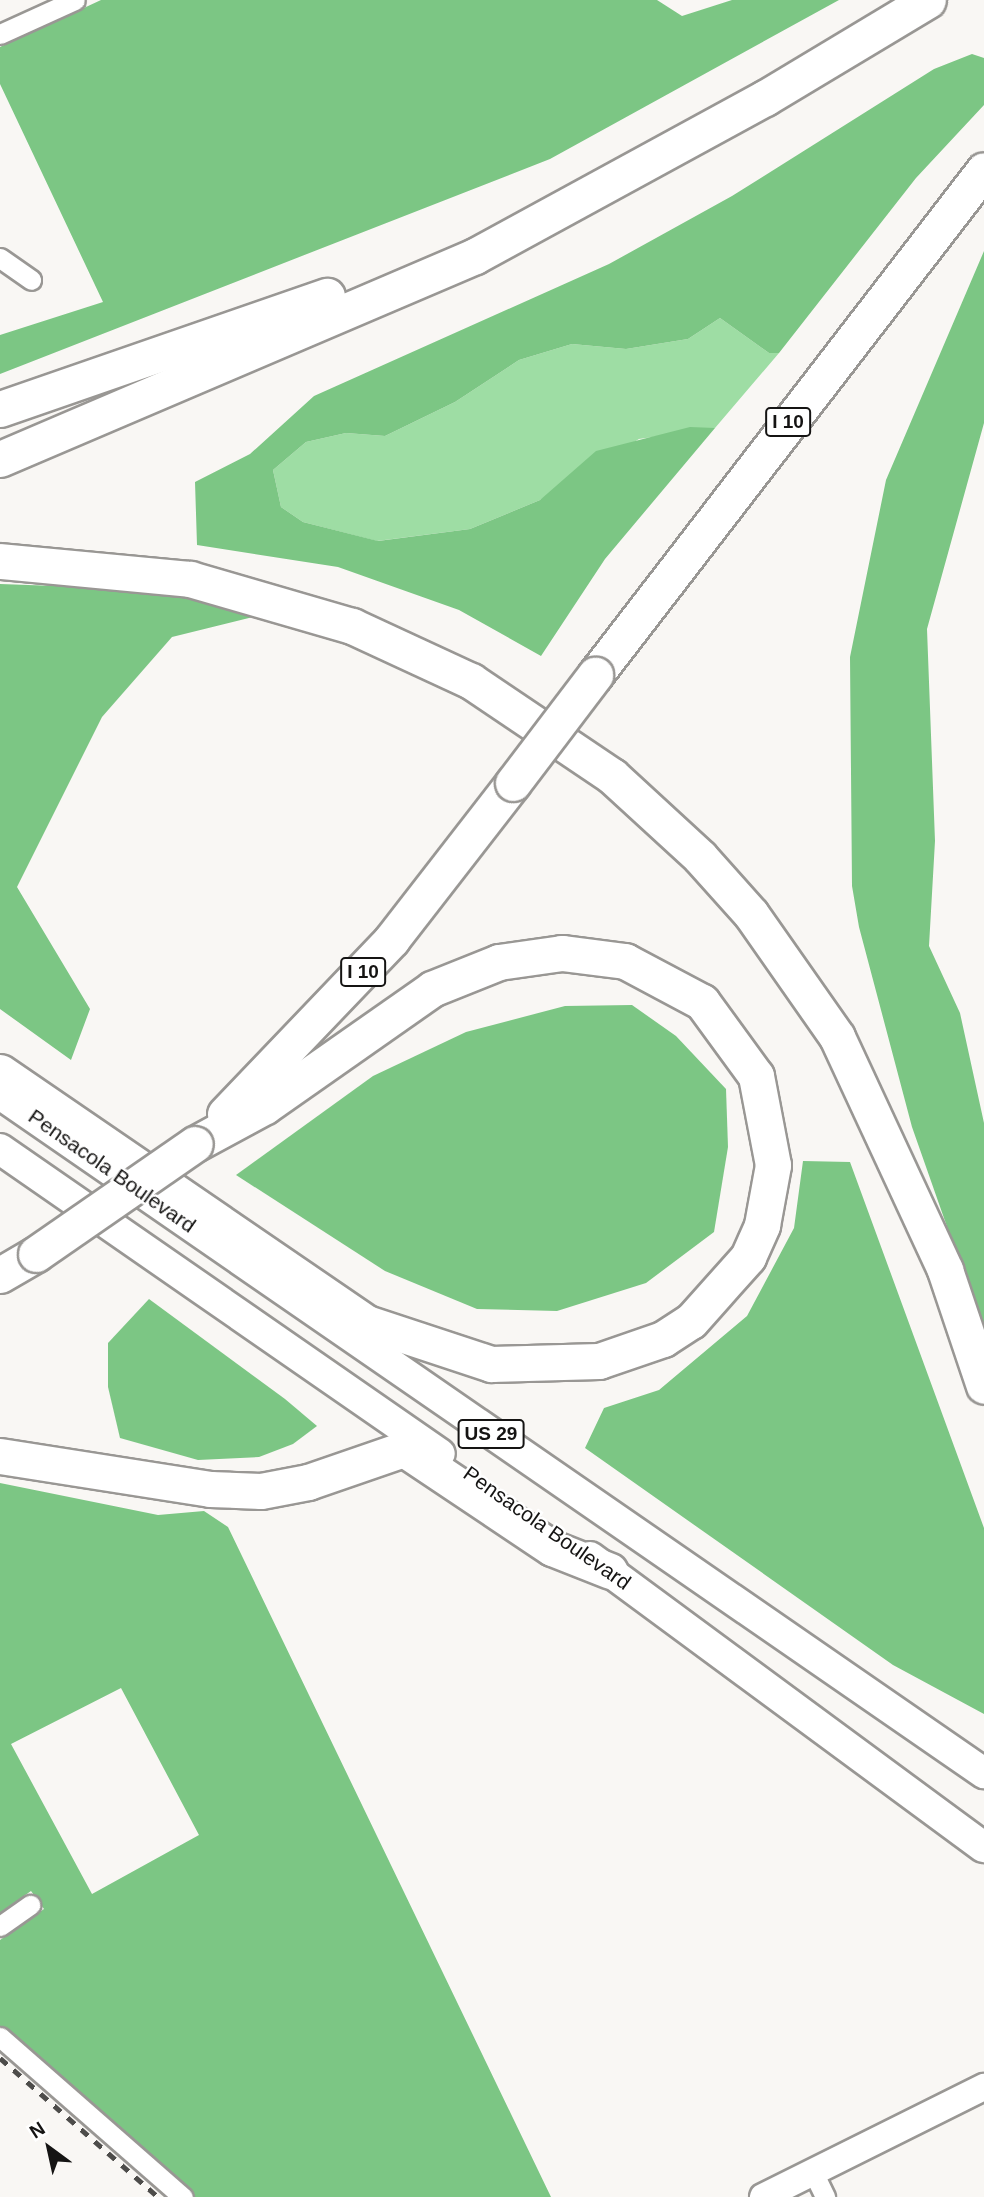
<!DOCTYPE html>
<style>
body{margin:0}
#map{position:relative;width:984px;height:2197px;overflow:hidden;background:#f9f7f4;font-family:Arial,sans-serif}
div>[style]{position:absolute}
.green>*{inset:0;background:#9edda4}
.forest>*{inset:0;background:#7cc684}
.roads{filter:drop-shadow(2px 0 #999794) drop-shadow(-2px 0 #999794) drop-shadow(0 2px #999794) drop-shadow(0 -2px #999794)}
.street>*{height:19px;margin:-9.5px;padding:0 9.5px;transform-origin:9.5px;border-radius:9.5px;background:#fff}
.secondary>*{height:26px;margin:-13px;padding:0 13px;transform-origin:13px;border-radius:13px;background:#fff}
.primary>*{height:30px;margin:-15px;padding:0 15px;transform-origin:15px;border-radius:15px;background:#fff}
.highway>*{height:35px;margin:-17.5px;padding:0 17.5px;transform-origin:17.5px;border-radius:17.5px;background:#fff}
.rail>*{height:5px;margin-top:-2.5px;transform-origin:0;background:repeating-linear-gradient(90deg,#4d4c4a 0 9px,transparent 0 18px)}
.bridges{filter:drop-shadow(2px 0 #999794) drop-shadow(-2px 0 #999794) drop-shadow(0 2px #999794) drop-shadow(0 -2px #999794)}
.highway-bridge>*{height:35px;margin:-17.5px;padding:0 17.5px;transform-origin:17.5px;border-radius:17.5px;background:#fff}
span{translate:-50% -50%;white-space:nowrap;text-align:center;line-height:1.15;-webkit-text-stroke:5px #fff;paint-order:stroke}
.shield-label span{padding:2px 5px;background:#fff;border:2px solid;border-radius:5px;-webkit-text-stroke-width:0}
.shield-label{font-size:19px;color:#151413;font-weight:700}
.street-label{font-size:21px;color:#151413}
.north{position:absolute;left:14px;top:2113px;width:70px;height:70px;-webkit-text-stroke:5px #fff;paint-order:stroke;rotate:327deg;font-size:19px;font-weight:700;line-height:28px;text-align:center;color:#151413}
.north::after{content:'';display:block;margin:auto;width:24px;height:32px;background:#151413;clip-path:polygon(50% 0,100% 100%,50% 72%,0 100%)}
</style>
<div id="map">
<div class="green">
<div style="clip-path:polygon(720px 318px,769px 353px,779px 353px,715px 428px,639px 439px,540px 500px,470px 529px,377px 541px,303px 522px,281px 507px,273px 470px,306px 442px,346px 433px,385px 436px,455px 402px,519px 360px,572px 344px,626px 349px,688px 339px)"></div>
</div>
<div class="forest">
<div style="clip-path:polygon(101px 0,657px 0,682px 16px,732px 0,839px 0,550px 159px,0 374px,0 335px,103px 302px,0 84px,0 47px)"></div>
<div style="clip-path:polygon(972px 54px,984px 58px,984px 105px,916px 178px,779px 353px,769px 353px,720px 318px,688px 339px,626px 349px,572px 344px,519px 360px,455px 402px,385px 436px,346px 433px,306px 442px,273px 470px,281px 507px,303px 522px,378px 541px,470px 529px,540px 500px,596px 451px,690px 427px,715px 428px,605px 559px,541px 656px,459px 610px,338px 567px,197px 545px,195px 482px,250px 454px,314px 396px,609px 264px,732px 196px,934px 69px)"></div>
<div style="clip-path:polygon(984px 251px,984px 423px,927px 629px,935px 841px,929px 946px,960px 1013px,984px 1123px,984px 1332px,912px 1127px,859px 927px,852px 886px,850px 657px,886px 480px)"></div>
<div style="clip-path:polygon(0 584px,196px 591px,265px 614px,172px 637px,102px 717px,17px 887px,90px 1009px,71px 1060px,0 1009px)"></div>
<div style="clip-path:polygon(632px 1005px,676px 1036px,726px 1089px,728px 1147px,714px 1232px,646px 1283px,557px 1311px,477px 1309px,385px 1271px,236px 1175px,373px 1076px,466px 1032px,565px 1006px)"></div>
<div style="clip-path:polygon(803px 1161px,850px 1162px,984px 1528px,984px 1714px,893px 1665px,585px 1448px,604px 1408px,659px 1390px,747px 1316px,794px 1228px)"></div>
<div style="clip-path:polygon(149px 1299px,285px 1399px,317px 1426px,293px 1444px,259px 1457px,198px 1460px,120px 1438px,108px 1387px,108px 1343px)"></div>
<div style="clip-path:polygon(evenodd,0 1483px,158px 1515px,204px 1511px,228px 1527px,551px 2197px,192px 2197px,0 2028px,0 1940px,44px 1909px,31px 1891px,0 1913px,0 1483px,121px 1688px,199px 1835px,92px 1894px,11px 1744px,121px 1688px)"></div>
</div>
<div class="roads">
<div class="street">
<div style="left:0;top:34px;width:82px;rotate:-24.4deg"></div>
<div style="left:0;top:258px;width:38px;rotate:35deg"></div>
<div style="left:0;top:1926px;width:37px;rotate:-35deg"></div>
<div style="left:0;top:2037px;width:243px;rotate:41.2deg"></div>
<div style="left:813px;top:2172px;width:28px;rotate:64deg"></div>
</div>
<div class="secondary">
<div style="left:763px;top:2197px;width:247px;rotate:-26.5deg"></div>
</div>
<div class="primary">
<div style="left:0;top:1094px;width:1196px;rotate:34.61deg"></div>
<div style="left:0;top:1149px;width:535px;rotate:34.73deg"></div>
<div style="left:590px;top:1557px;width:489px;rotate:36.4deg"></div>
</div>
<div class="highway">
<div style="left:0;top:409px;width:346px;rotate:-19.1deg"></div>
<div style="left:0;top:459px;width:517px;rotate:-23.14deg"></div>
<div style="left:475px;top:256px;width:330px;rotate:-28.6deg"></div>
<div style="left:765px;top:98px;width:190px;rotate:-31deg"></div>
<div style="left:0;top:561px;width:191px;rotate:5.4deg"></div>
<div style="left:190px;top:579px;width:169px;rotate:16.2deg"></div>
<div style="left:352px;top:626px;width:131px;rotate:24.8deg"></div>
<div style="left:471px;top:681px;width:170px;rotate:34deg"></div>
<div style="left:612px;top:776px;width:120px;rotate:42.6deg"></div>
<div style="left:700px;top:857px;width:76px;rotate:48.2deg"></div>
<div style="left:751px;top:914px;width:150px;rotate:55deg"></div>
<div style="left:837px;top:1037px;width:257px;rotate:65.1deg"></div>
<div style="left:945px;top:1270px;width:122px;rotate:71.4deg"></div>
<div style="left:595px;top:675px;width:637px;rotate:-52.39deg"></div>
<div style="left:0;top:1072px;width:445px;rotate:34.4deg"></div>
<div style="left:367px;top:1323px;width:131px;rotate:18.3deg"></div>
<div style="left:491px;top:1364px;width:108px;rotate:-1.6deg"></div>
<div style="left:599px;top:1361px;width:68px;rotate:-19deg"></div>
<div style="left:663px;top:1339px;width:33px;rotate:-33deg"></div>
<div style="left:691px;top:1321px;width:86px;rotate:-48.3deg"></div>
<div style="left:748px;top:1257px;width:35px;rotate:-66deg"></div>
<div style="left:762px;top:1225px;width:61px;rotate:-79.6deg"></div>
<div style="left:773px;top:1165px;width:91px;rotate:-100.8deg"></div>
<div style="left:756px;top:1076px;width:92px;rotate:-126.1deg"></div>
<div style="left:702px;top:1002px;width:87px;rotate:-152deg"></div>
<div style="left:625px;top:961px;width:64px;rotate:-172.8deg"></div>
<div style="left:562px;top:953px;width:64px;rotate:171.9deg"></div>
<div style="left:499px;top:962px;width:72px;rotate:158.1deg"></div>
<div style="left:432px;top:989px;width:204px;rotate:145deg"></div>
<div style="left:265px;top:1106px;width:80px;rotate:151.5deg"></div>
<div style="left:225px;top:1114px;width:242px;rotate:-46.3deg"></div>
<div style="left:392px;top:939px;width:197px;rotate:-52.2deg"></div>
<div style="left:0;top:1275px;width:42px;rotate:-30.3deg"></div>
<div style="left:0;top:1456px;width:213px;rotate:8.9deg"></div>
<div style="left:210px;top:1489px;width:51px;rotate:2.2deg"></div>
<div style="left:261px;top:1491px;width:48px;rotate:-10.8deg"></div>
<div style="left:308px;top:1482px;width:102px;rotate:-19deg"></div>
<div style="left:404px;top:1449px;width:178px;rotate:33.8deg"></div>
<div style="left:552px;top:1548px;width:62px;rotate:21.6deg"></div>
</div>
</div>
<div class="rail">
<div style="left:0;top:2058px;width:210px;rotate:41.3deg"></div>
</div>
<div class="bridges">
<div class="highway-bridge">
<div style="left:513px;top:783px;width:136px;rotate:-52.8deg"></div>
<div style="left:36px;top:1254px;width:193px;rotate:-34.7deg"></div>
</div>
</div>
<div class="shield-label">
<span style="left:788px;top:422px">I 10</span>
<span style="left:363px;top:972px">I 10</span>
<span style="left:491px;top:1434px">US 29</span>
</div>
<div class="street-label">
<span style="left:112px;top:1171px;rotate:35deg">Pensacola Boulevard</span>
<span style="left:547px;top:1528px;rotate:35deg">Pensacola Boulevard</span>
</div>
<div class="north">N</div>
</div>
